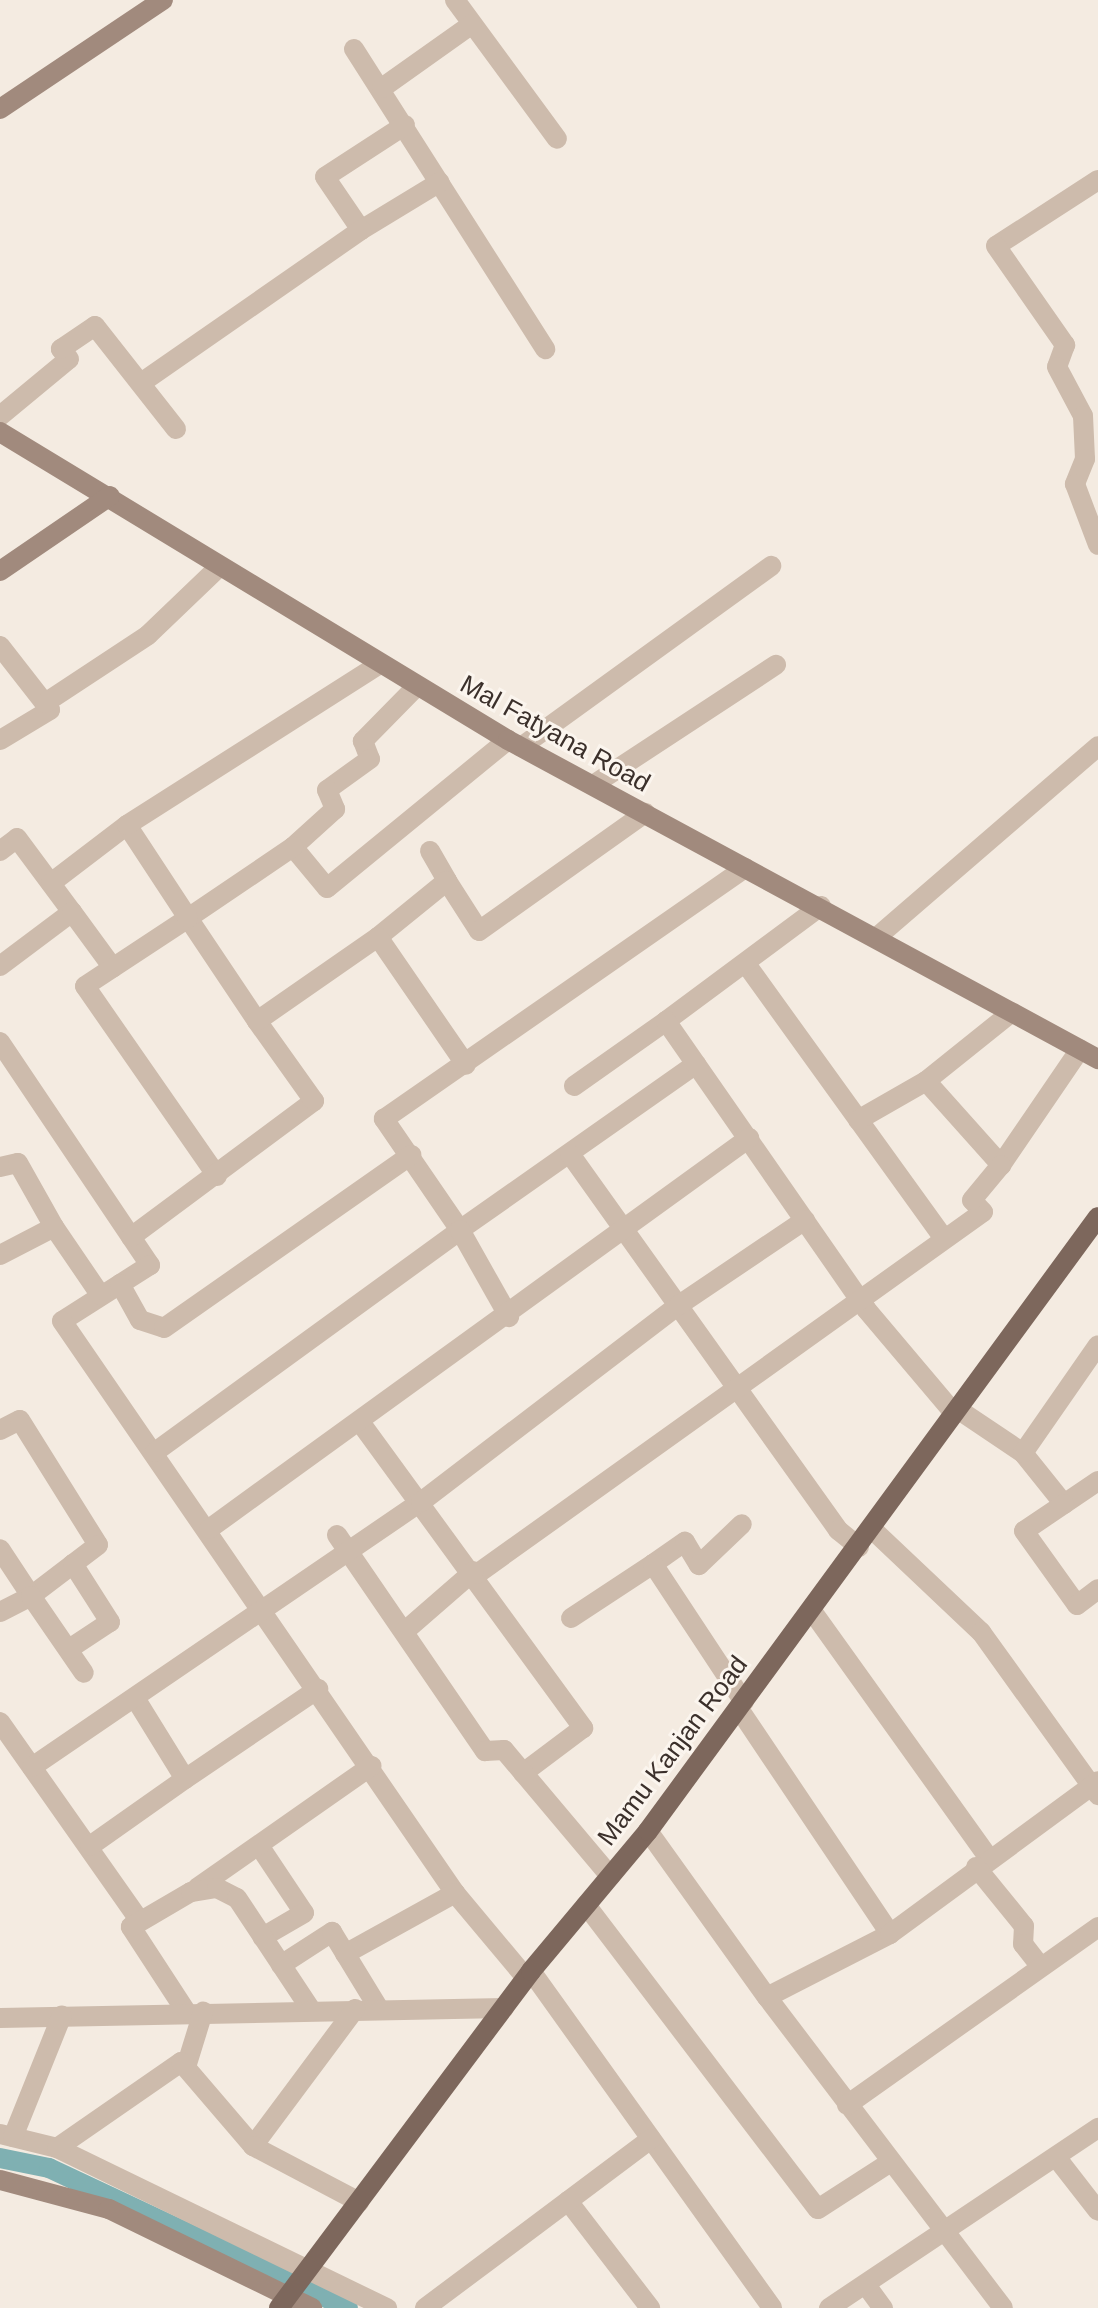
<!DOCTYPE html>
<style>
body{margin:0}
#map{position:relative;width:1098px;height:2308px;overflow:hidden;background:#f4ebe1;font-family:Helvetica,sans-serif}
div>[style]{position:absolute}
.canal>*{height:20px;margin:-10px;padding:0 10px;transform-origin:10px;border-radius:10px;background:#7fb0b2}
.street>*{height:20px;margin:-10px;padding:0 10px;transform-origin:10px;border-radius:10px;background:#cdbbac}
.secondary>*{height:20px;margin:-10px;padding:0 10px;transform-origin:10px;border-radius:10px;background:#a18a7d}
.primary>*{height:20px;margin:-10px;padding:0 10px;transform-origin:10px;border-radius:10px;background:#7d675c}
span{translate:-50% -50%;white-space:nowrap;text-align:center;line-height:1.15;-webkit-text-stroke:6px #fbf5ee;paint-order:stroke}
.street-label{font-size:26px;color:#3b302b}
</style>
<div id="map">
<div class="canal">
<div style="left:0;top:2158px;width:50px;rotate:11.5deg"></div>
<div style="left:49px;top:2168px;width:330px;rotate:25.1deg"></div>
</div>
<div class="street">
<div style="left:455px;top:0;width:172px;rotate:53.7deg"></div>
<div style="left:354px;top:49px;width:356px;rotate:57.5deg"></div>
<div style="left:382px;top:88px;width:110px;rotate:-35.4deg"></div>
<div style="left:405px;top:125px;width:95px;rotate:147deg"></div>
<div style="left:325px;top:177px;width:64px;rotate:55.8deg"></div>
<div style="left:361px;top:230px;width:92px;rotate:-31.3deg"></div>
<div style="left:1098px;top:180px;width:121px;rotate:147.1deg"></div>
<div style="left:996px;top:246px;width:121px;rotate:55.1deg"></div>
<div style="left:1065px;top:345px;width:23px;rotate:110deg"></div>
<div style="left:1057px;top:367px;width:55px;rotate:62deg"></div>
<div style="left:1083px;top:416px;width:43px;rotate:87.3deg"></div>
<div style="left:1085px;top:459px;width:27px;rotate:112deg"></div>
<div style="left:1075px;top:484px;width:65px;rotate:69.3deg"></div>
<div style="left:141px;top:383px;width:268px;rotate:-34.8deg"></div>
<div style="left:0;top:416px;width:89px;rotate:-39.6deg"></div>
<div style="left:69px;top:359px;width:13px;rotate:-129deg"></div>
<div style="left:61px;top:349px;width:41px;rotate:-34.1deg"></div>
<div style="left:95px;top:326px;width:131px;rotate:51.8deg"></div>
<div style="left:0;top:646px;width:81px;rotate:52deg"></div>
<div style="left:50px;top:710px;width:58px;rotate:149deg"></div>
<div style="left:416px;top:687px;width:76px;rotate:134.5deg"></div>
<div style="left:363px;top:741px;width:19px;rotate:69deg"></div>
<div style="left:370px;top:759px;width:53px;rotate:144.2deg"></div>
<div style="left:327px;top:790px;width:21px;rotate:67deg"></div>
<div style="left:335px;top:809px;width:57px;rotate:137.9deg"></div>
<div style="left:293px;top:847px;width:53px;rotate:50.3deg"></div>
<div style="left:327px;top:888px;width:234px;rotate:-39.3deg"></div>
<div style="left:45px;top:703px;width:123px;rotate:-33.4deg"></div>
<div style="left:148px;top:635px;width:98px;rotate:-43.8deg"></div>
<div style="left:521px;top:747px;width:309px;rotate:-35.9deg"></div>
<div style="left:593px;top:785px;width:219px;rotate:-33.3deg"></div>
<div style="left:0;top:851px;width:21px;rotate:-37deg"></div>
<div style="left:17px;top:838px;width:92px;rotate:53.4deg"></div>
<div style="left:72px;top:912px;width:90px;rotate:143.1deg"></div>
<div style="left:430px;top:851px;width:34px;rotate:60deg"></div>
<div style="left:51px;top:883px;width:96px;rotate:-37.3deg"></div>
<div style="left:72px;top:912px;width:69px;rotate:53.8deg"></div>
<div style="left:378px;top:937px;width:89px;rotate:-39.1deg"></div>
<div style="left:447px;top:881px;width:59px;rotate:57.4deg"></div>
<div style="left:479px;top:931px;width:204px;rotate:-35.4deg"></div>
<div style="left:877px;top:937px;width:292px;rotate:-40.8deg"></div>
<div style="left:746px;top:964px;width:337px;rotate:54.2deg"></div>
<div style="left:257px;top:1021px;width:124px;rotate:-123.8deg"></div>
<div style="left:188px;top:918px;width:127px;rotate:-34.1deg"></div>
<div style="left:666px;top:1021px;width:193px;rotate:-36.6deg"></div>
<div style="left:0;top:1042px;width:269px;rotate:56.1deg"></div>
<div style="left:150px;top:1265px;width:104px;rotate:147.5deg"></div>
<div style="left:62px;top:1321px;width:694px;rotate:55.51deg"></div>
<div style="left:455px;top:1893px;width:111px;rotate:50.1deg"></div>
<div style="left:696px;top:1064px;width:289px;rotate:144.9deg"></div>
<div style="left:460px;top:1230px;width:135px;rotate:-124.4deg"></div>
<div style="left:384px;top:1119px;width:440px;rotate:-34.8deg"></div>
<div style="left:926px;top:1081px;width:113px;rotate:48.2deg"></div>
<div style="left:1001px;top:1165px;width:140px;rotate:-55.7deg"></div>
<div style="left:574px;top:1086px;width:113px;rotate:-35.2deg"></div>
<div style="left:666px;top:1021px;width:351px;rotate:55.2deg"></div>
<div style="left:866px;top:1309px;width:135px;rotate:49.8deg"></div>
<div style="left:858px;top:1120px;width:78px;rotate:-29.8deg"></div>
<div style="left:926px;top:1081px;width:110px;rotate:-38.7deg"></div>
<div style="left:570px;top:1154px;width:462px;rotate:54.5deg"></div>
<div style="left:838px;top:1530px;width:27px;rotate:39deg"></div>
<div style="left:0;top:1167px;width:18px;rotate:-13deg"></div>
<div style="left:18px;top:1163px;width:73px;rotate:60.6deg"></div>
<div style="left:54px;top:1227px;width:61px;rotate:152.6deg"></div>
<div style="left:217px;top:1176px;width:231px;rotate:-124.8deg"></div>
<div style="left:85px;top:986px;width:123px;rotate:-33.4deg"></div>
<div style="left:188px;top:918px;width:111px;rotate:-123.3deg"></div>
<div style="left:127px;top:825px;width:300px;rotate:-32.5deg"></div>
<div style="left:54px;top:1227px;width:83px;rotate:55.7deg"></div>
<div style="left:131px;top:1237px;width:228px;rotate:-36.6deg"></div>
<div style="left:314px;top:1101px;width:98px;rotate:-125.5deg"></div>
<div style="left:257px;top:1021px;width:147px;rotate:-34.8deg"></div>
<div style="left:378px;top:937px;width:155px;rotate:55.5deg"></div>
<div style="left:120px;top:1284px;width:41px;rotate:60.9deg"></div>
<div style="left:140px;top:1320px;width:25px;rotate:18deg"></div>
<div style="left:164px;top:1328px;width:302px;rotate:-35deg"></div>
<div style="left:956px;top:1408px;width:81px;rotate:33.9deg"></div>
<div style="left:1023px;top:1453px;width:65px;rotate:51.2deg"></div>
<div style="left:1064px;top:1504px;width:41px;rotate:-34.1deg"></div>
<div style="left:360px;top:1422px;width:379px;rotate:53.9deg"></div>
<div style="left:583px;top:1728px;width:75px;rotate:143.1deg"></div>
<div style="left:0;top:1430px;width:22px;rotate:-27deg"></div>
<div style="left:20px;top:1420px;width:147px;rotate:58deg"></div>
<div style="left:98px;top:1545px;width:84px;rotate:142.7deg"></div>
<div style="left:31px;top:1596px;width:56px;rotate:-123.4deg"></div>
<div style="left:155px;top:1452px;width:377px;rotate:-36deg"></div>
<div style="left:460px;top:1230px;width:100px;rotate:60.6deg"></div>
<div style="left:1023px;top:1453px;width:131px;rotate:-55.2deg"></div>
<div style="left:1064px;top:1504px;width:48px;rotate:146deg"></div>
<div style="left:1024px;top:1531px;width:91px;rotate:54.4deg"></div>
<div style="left:1077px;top:1605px;width:26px;rotate:-37deg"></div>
<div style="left:209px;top:1529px;width:667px;rotate:-35.91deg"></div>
<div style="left:873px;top:1530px;width:149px;rotate:43.4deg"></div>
<div style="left:981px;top:1632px;width:201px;rotate:54.3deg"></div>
<div style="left:337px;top:1535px;width:262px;rotate:55.6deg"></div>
<div style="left:485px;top:1751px;width:19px;rotate:-3deg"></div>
<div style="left:504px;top:1750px;width:165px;rotate:49.9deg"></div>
<div style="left:653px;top:1564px;width:39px;rotate:-35deg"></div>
<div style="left:685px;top:1542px;width:27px;rotate:59deg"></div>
<div style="left:699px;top:1565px;width:59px;rotate:-43.6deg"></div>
<div style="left:477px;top:1574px;width:622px;rotate:-35.58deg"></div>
<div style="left:983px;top:1212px;width:16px;rotate:-133deg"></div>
<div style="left:972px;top:1200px;width:45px;rotate:-50.4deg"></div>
<div style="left:812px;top:1611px;width:302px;rotate:54.4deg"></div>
<div style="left:0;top:1612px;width:35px;rotate:-27deg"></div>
<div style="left:31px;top:1596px;width:93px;rotate:55.5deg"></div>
<div style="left:571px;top:1618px;width:98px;rotate:-33.4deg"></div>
<div style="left:653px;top:1564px;width:165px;rotate:56.6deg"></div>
<div style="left:405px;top:1631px;width:91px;rotate:-41deg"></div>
<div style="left:69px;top:1649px;width:49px;rotate:-33.4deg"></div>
<div style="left:110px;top:1622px;width:69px;rotate:-122.5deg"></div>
<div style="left:135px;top:1698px;width:95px;rotate:58.3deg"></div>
<div style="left:185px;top:1779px;width:161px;rotate:-34.1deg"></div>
<div style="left:739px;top:1709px;width:271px;rotate:56.1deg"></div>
<div style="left:0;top:1722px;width:243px;rotate:54.9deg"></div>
<div style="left:32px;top:1767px;width:471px;rotate:-34.3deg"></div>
<div style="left:421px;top:1502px;width:325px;rotate:-37.4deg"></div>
<div style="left:679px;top:1305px;width:152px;rotate:-34deg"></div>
<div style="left:648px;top:1831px;width:204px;rotate:54.4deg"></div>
<div style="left:767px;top:1997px;width:138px;rotate:-27.1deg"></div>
<div style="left:890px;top:1934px;width:258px;rotate:-36.3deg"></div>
<div style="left:90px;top:1846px;width:116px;rotate:-35.2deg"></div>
<div style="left:260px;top:1847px;width:79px;rotate:56.3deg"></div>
<div style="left:304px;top:1913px;width:48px;rotate:149.7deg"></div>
<div style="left:976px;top:1867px;width:76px;rotate:50.9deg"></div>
<div style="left:1024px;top:1926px;width:18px;rotate:93deg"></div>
<div style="left:1023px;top:1944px;width:29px;rotate:52deg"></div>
<div style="left:197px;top:1888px;width:213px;rotate:-35deg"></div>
<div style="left:586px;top:1905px;width:382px;rotate:52.7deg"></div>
<div style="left:818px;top:2209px;width:85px;rotate:-32.9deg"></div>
<div style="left:345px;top:1954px;width:126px;rotate:-29deg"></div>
<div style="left:281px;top:1965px;width:61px;rotate:-32.9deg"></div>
<div style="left:332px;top:1932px;width:90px;rotate:58.6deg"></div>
<div style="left:531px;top:1971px;width:414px;rotate:54.4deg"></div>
<div style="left:767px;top:1997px;width:390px;rotate:52.8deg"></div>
<div style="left:187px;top:2013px;width:103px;rotate:-123.1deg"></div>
<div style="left:131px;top:1927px;width:69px;rotate:-30.3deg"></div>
<div style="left:191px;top:1892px;width:26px;rotate:-9deg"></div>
<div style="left:217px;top:1888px;width:22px;rotate:27deg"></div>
<div style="left:237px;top:1898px;width:134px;rotate:56.5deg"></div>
<div style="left:0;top:2018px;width:504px;rotate:-1.14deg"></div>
<div style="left:186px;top:2067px;width:58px;rotate:-72.8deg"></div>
<div style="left:847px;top:2105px;width:308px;rotate:-35.3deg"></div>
<div style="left:0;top:2134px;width:59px;rotate:13.8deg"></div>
<div style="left:57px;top:2148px;width:367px;rotate:25.9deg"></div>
<div style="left:13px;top:2137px;width:131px;rotate:-68.1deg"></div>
<div style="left:253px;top:2146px;width:171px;rotate:-53.3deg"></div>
<div style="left:57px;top:2148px;width:151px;rotate:-34.7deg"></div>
<div style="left:181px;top:2062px;width:111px;rotate:49.4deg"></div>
<div style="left:253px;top:2146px;width:120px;rotate:27.8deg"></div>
<div style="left:1056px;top:2157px;width:68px;rotate:52.1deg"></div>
<div style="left:568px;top:2201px;width:135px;rotate:52.5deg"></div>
<div style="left:866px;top:2285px;width:29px;rotate:54deg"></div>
<div style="left:425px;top:2308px;width:282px;rotate:-36.8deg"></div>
<div style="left:829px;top:2308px;width:324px;rotate:-33.8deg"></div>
</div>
<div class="secondary">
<div style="left:0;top:109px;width:196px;rotate:-33.8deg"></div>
<div style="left:0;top:432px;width:594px;rotate:31.23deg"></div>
<div style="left:508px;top:740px;width:671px;rotate:28.4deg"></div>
<div style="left:0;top:571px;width:133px;rotate:-34.3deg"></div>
<div style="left:0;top:2180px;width:113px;rotate:14.9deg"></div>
<div style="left:109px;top:2209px;width:226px;rotate:26deg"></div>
</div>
<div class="primary">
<div style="left:279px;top:2308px;width:421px;rotate:-53.2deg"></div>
<div style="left:531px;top:1971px;width:182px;rotate:-50.1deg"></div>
<div style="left:648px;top:1831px;width:761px;rotate:-53.76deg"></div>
</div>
<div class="street-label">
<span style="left:555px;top:734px;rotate:29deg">Mal Fatyana Road</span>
<span style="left:673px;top:1751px;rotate:-53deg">Mamu Kanjan Road</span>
</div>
</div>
